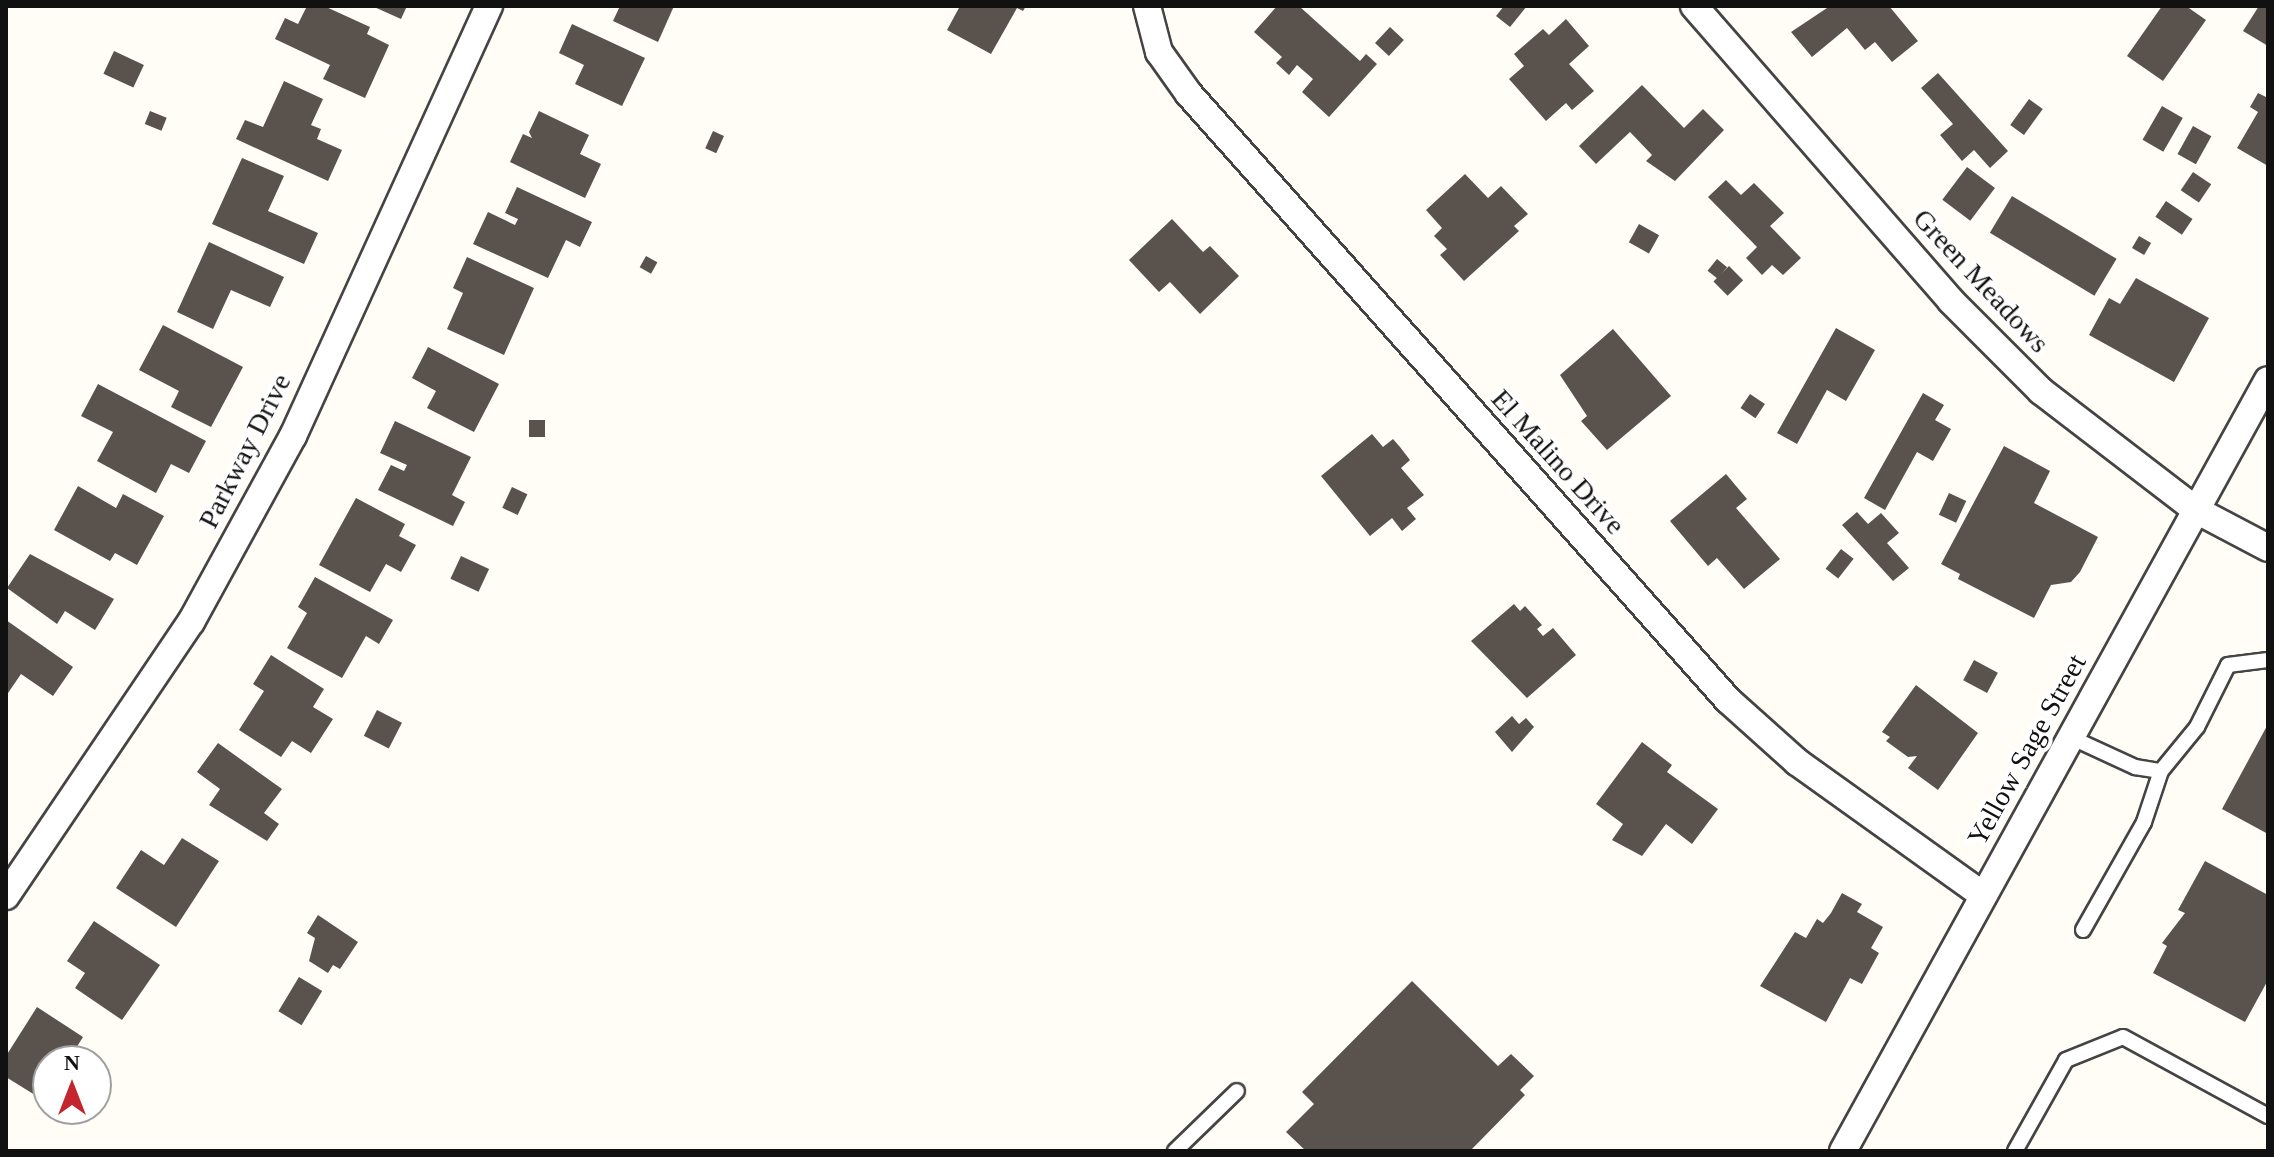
<!DOCTYPE html>
<style>
body{margin:0}
#map{position:relative;width:2274px;height:1157px;overflow:hidden;background:#fffdf5;font-family:"Times New Roman",serif}
div>[style]{position:absolute}
.building>*{inset:0;background:#5a524d;transform-origin:0 0}
.roads{filter:drop-shadow(2px 0 #444) drop-shadow(-2px 0 #444) drop-shadow(0 2px #444) drop-shadow(0 -2px #444)}
.service>*{height:14px;margin:-7px;padding:0 7px;transform-origin:7px;border-radius:7px;background:#fff}
.minor>*{height:26px;margin:-13px;padding:0 13px;transform-origin:13px;border-radius:13px;background:#fff}
span{translate:-50% -50%;white-space:nowrap;text-align:center;line-height:1.15;-webkit-text-stroke:8px #fff;paint-order:stroke}
.street-label{font-size:28px;color:#111}
.frame{position:absolute;inset:0;border:8px solid #111;pointer-events:none}
.north{position:absolute;left:32px;top:1045px;width:80px;height:80px;box-sizing:border-box;background:#fff;border:2px solid #a0a0a0;border-radius:50%;rotate:0deg;font-size:22px;font-weight:700;line-height:32px;text-align:center;color:#111}
.north::after{content:'';display:block;margin:auto;width:28px;height:36px;background:#c4262e;clip-path:polygon(50% 0,100% 100%,50% 72%,0 100%)}
</style>
<div id="map">
<div class="building">
<div style="clip-path:polygon(307px 6px,324px 6px,370px 27px,367px 34px,389px 45px,365px 98px,323px 79px,330px 65px,275px 39px,285px 18px,298px 24px)"></div>
<div style="clip-path:polygon(372px 6px,407px 6px,401px 19px)"></div>
<div style="clip-path:polygon(620px 6px,674px 6px,658px 42px,613px 21px)"></div>
<div style="clip-path:polygon(960px 6px,1026px 6px,1023px 11px,1017px 8px,991px 54px,947px 30px)"></div>
<div style="clip-path:polygon(1277px 6px,1299px 6px,1360px 61px,1366px 54px,1377px 64px,1329px 117px,1302px 92px,1313px 79px,1297px 65px,1289px 75px,1276px 63px,1282px 57px,1254px 32px)"></div>
<div style="clip-path:polygon(1504px 6px,1527px 6px,1510px 27px,1496px 16px)"></div>
<div style="clip-path:polygon(1830px 6px,1889px 6px,1918px 41px,1892px 62px,1875px 42px,1865px 50px,1847px 28px,1812px 57px,1791px 32px)"></div>
<div style="clip-path:polygon(2162px 6px,2186px 6px,2206px 20px,2163px 81px,2127px 56px)"></div>
<div style="clip-path:polygon(2259px 6px,2268px 8px,2268px 46px,2243px 31px)"></div>
<div style="clip-path:polygon(1566px 19px,1589px 46px,1569px 64px,1594px 91px,1572px 110px,1566px 103px,1546px 121px,1509px 79px,1524px 66px,1514px 54px,1543px 29px,1549px 35px)"></div>
<div style="clip-path:polygon(572px 24px,645px 58px,622px 106px,575px 84px,584px 65px,559px 53px)"></div>
<div style="left:1390px;top:27px;width:19px;height:22px;rotate:43deg"></div>
<div style="left:114px;top:51px;width:33px;height:25px;rotate:25deg"></div>
<div style="clip-path:polygon(1938px 73px,2008px 151px,1990px 168px,1974px 150px,1962px 161px,1940px 135px,1953px 124px,1921px 88px)"></div>
<div style="clip-path:polygon(284px 81px,323px 99px,311px 125px,321px 129px,317px 139px,342px 150px,328px 181px,236px 139px,245px 120px,263px 127px)"></div>
<div style="clip-path:polygon(1642px 85px,1684px 128px,1703px 109px,1724px 130px,1675px 181px,1646px 161px,1652px 155px,1630px 132px,1596px 164px,1579px 146px)"></div>
<div style="clip-path:polygon(2258px 93px,2268px 98px,2268px 166px,2237px 148px,2258px 112px,2250px 107px)"></div>
<div style="left:2029px;top:99px;width:17px;height:32px;rotate:36deg"></div>
<div style="left:2162px;top:106px;width:24px;height:39px;rotate:30deg"></div>
<div style="left:150px;top:111px;width:18px;height:14px;rotate:22deg"></div>
<div style="clip-path:polygon(539px 111px,589px 135px,580px 154px,601px 164px,585px 198px,510px 162px,523px 134px,532px 138px,529px 132px)"></div>
<div style="left:2193px;top:126px;width:21px;height:32px;rotate:29deg"></div>
<div style="left:713px;top:131px;width:12px;height:19px;rotate:24deg"></div>
<div style="clip-path:polygon(242px 158px,284px 176px,268px 211px,318px 233px,304px 264px,212px 224px)"></div>
<div style="left:1967px;top:167px;width:35px;height:41px;rotate:37deg"></div>
<div style="left:2193px;top:172px;width:22px;height:22px;rotate:34deg"></div>
<div style="clip-path:polygon(1465px 174px,1488px 198px,1501px 186px,1528px 214px,1514px 226px,1519px 231px,1464px 281px,1440px 255px,1447px 249px,1434px 236px,1442px 228px,1426px 210px)"></div>
<div style="clip-path:polygon(1726px 180px,1741px 195px,1754px 183px,1784px 213px,1770px 226px,1801px 258px,1783px 275px,1772px 265px,1762px 275px,1746px 258px,1757px 247px,1708px 197px)"></div>
<div style="clip-path:polygon(517px 187px,592px 222px,580px 247px,566px 240px,548px 278px,473px 244px,488px 212px,515px 225px,518px 219px,505px 213px)"></div>
<div style="left:2012px;top:196px;width:122px;height:43px;rotate:31deg"></div>
<div style="left:2166px;top:201px;width:32px;height:19px;rotate:34deg"></div>
<div style="clip-path:polygon(1172px 219px,1203px 252px,1210px 246px,1239px 276px,1200px 314px,1170px 282px,1159px 292px,1129px 260px)"></div>
<div style="left:1639px;top:224px;width:23px;height:21px;rotate:29deg"></div>
<div style="left:2139px;top:236px;width:14px;height:14px;rotate:30deg"></div>
<div style="clip-path:polygon(209px 242px,284px 277px,270px 307px,231px 290px,213px 329px,177px 312px)"></div>
<div style="left:646px;top:256px;width:13px;height:13px;rotate:29deg"></div>
<div style="clip-path:polygon(467px 257px,534px 288px,504px 355px,447px 329px,463px 293px,453px 288px)"></div>
<div style="left:1717px;top:259px;width:13px;height:15px;rotate:39deg"></div>
<div style="left:1729px;top:266px;width:20px;height:22px;rotate:45deg"></div>
<div style="clip-path:polygon(2136px 278px,2209px 318px,2174px 382px,2089px 335px,2109px 298px,2120px 304px)"></div>
<div style="clip-path:polygon(163px 325px,243px 367px,211px 427px,171px 407px,179px 391px,139px 370px)"></div>
<div style="clip-path:polygon(1836px 328px,1875px 350px,1846px 401px,1827px 390px,1797px 444px,1777px 433px)"></div>
<div style="clip-path:polygon(1613px 329px,1671px 396px,1607px 450px,1581px 421px,1587px 416px,1560px 375px)"></div>
<div style="clip-path:polygon(428px 347px,499px 384px,474px 432px,427px 408px,436px 391px,412px 378px)"></div>
<div style="clip-path:polygon(98px 384px,206px 441px,189px 473px,171px 464px,156px 493px,97px 461px,113px 432px,81px 416px)"></div>
<div style="clip-path:polygon(1923px 393px,1944px 405px,1935px 420px,1951px 429px,1933px 461px,1917px 452px,1885px 510px,1864px 498px)"></div>
<div style="left:1750px;top:394px;width:18px;height:17px;rotate:34deg"></div>
<div style="left:529px;top:420px;width:16px;height:17px"></div>
<div style="clip-path:polygon(395px 421px,471px 457px,452px 495px,465px 502px,453px 526px,378px 490px,391px 465px,404px 471px,407px 465px,380px 453px)"></div>
<div style="clip-path:polygon(1372px 434px,1383px 447px,1393px 439px,1400px 447px,1410px 460px,1401px 468px,1424px 495px,1407px 508px,1416px 519px,1402px 531px,1392px 518px,1370px 536px,1321px 476px)"></div>
<div style="clip-path:polygon(2004px 446px,2050px 471px,2034px 503px,2098px 537px,2080px 572px,2071px 582px,2051px 585px,2034px 618px,1958px 579px,1960px 574px,1941px 564px)"></div>
<div style="clip-path:polygon(1726px 474px,1747px 499px,1736px 508px,1780px 559px,1744px 589px,1717px 558px,1708px 566px,1670px 521px)"></div>
<div style="clip-path:polygon(78px 486px,116px 508px,123px 494px,164px 516px,137px 565px,115px 553px,110px 561px,54px 530px)"></div>
<div style="left:512px;top:487px;width:17px;height:23px;rotate:25deg"></div>
<div style="left:1949px;top:493px;width:19px;height:24px;rotate:25deg"></div>
<div style="clip-path:polygon(356px 498px,405px 524px,399px 536px,416px 545px,401px 572px,386px 564px,370px 592px,319px 565px)"></div>
<div style="clip-path:polygon(1857px 512px,1868px 524px,1881px 513px,1899px 533px,1887px 543px,1909px 568px,1893px 581px,1842px 525px)"></div>
<div style="left:1841px;top:549px;width:16px;height:25px;rotate:38deg"></div>
<div style="clip-path:polygon(30px 554px,114px 599px,95px 630px,65px 611px,57px 624px,7px 588px)"></div>
<div style="left:461px;top:556px;width:31px;height:25px;rotate:25deg"></div>
<div style="clip-path:polygon(315px 577px,393px 620px,379px 644px,366px 636px,342px 678px,287px 648px,307px 613px,298px 607px)"></div>
<div style="clip-path:polygon(1514px 604px,1520px 611px,1525px 606px,1542px 625px,1537px 629px,1543px 636px,1553px 628px,1576px 655px,1527px 698px,1471px 641px)"></div>
<div style="clip-path:polygon(6px 620px,73px 667px,53px 696px,21px 674px,6px 696px)"></div>
<div style="clip-path:polygon(271px 655px,324px 689px,313px 707px,333px 719px,311px 753px,292px 741px,281px 757px,239px 730px,264px 691px,253px 684px)"></div>
<div style="left:1974px;top:660px;width:27px;height:23px;rotate:28deg"></div>
<div style="clip-path:polygon(1916px 685px,1978px 733px,1938px 790px,1908px 768px,1917px 756px,1908px 757px,1886px 741px,1890px 737px,1882px 732px)"></div>
<div style="left:377px;top:710px;width:28px;height:29px;rotate:27deg"></div>
<div style="clip-path:polygon(1512px 716px,1519px 724px,1526px 718px,1534px 727px,1512px 752px,1495px 732px)"></div>
<div style="clip-path:polygon(2268px 724px,2268px 834px,2222px 809px)"></div>
<div style="clip-path:polygon(1642px 742px,1672px 765px,1667px 772px,1718px 809px,1692px 844px,1666px 824px,1642px 856px,1612px 840px,1623px 824px,1596px 804px)"></div>
<div style="clip-path:polygon(218px 743px,282px 789px,264px 813px,279px 824px,267px 841px,209px 805px,220px 789px,197px 772px)"></div>
<div style="clip-path:polygon(182px 838px,219px 861px,176px 927px,116px 888px,141px 850px,164px 865px)"></div>
<div style="clip-path:polygon(2205px 861px,2268px 895px,2268px 980px,2245px 1022px,2153px 973px,2167px 946px,2162px 943px,2185px 913px,2178px 910px)"></div>
<div style="clip-path:polygon(1842px 893px,1862px 904px,1857px 912px,1883px 927px,1871px 948px,1879px 953px,1862px 984px,1850px 978px,1826px 1022px,1760px 986px,1795px 932px,1806px 938px,1817px 919px,1823px 923px,1831px 913px)"></div>
<div style="clip-path:polygon(318px 915px,358px 942px,340px 969px,333px 965px,328px 973px,309px 961px,315px 938px,307px 933px)"></div>
<div style="clip-path:polygon(94px 921px,160px 965px,122px 1020px,75px 988px,85px 973px,67px 961px)"></div>
<div style="left:299px;top:977px;width:27px;height:40px;rotate:31deg"></div>
<div style="clip-path:polygon(1412px 981px,1498px 1066px,1511px 1054px,1534px 1076px,1520px 1090px,1525px 1095px,1470px 1151px,1306px 1151px,1286px 1132px,1314px 1104px,1302px 1092px)"></div>
<div style="clip-path:polygon(37px 1007px,83px 1037px,68px 1061px,48px 1061px,43px 1100px,6px 1077px,6px 1056px)"></div>
</div>
<div class="roads">
<div class="service">
<div style="left:2070px;top:737px;width:72px;rotate:24.8deg"></div>
<div style="left:2135px;top:767px;width:26px;rotate:9deg"></div>
<div style="left:2161px;top:771px;width:57px;rotate:-50.7deg"></div>
<div style="left:2197px;top:727px;width:69px;rotate:-63.4deg"></div>
<div style="left:2228px;top:665px;width:40px;rotate:-7.1deg"></div>
<div style="left:2083px;top:930px;width:124px;rotate:-60.5deg"></div>
<div style="left:2144px;top:822px;width:54px;rotate:-71.6deg"></div>
<div style="left:1175px;top:1151px;width:86px;rotate:-44.1deg"></div>
<div style="left:2015px;top:1151px;width:104px;rotate:-60.7deg"></div>
<div style="left:2066px;top:1060px;width:61px;rotate:-22deg"></div>
<div style="left:2123px;top:1037px;width:165px;rotate:28.6deg"></div>
</div>
<div class="minor">
<div style="left:1147px;top:6px;width:48px;rotate:75.4deg"></div>
<div style="left:1159px;top:52px;width:52px;rotate:54.5deg"></div>
<div style="left:1189px;top:94px;width:811px;rotate:48.35deg"></div>
<div style="left:1728px;top:700px;width:93px;rotate:41.9deg"></div>
<div style="left:1797px;top:762px;width:229px;rotate:35.6deg"></div>
<div style="left:1694px;top:6px;width:391px;rotate:48.9deg"></div>
<div style="left:1951px;top:301px;width:127px;rotate:45deg"></div>
<div style="left:2041px;top:391px;width:195px;rotate:37.5deg"></div>
<div style="left:2196px;top:510px;width:81px;rotate:27.8deg"></div>
<div style="left:6px;top:896px;width:331px;rotate:-56deg"></div>
<div style="left:191px;top:622px;width:212px;rotate:-61.3deg"></div>
<div style="left:293px;top:436px;width:473px;rotate:-65.5deg"></div>
<div style="left:1843px;top:1151px;width:880px;rotate:-61.14deg"></div>
</div>
</div>
<div class="street-label">
<span style="left:1981px;top:281px;rotate:47deg">Green Meadows</span>
<span style="left:245px;top:451px;rotate:-63deg">Parkway Drive</span>
<span style="left:1558px;top:462px;rotate:48deg">El Malino Drive</span>
<span style="left:2027px;top:750px;rotate:-61deg">Yellow Sage Street</span>
</div>
<div class="frame"></div>
<div class="north">N</div>
</div>
